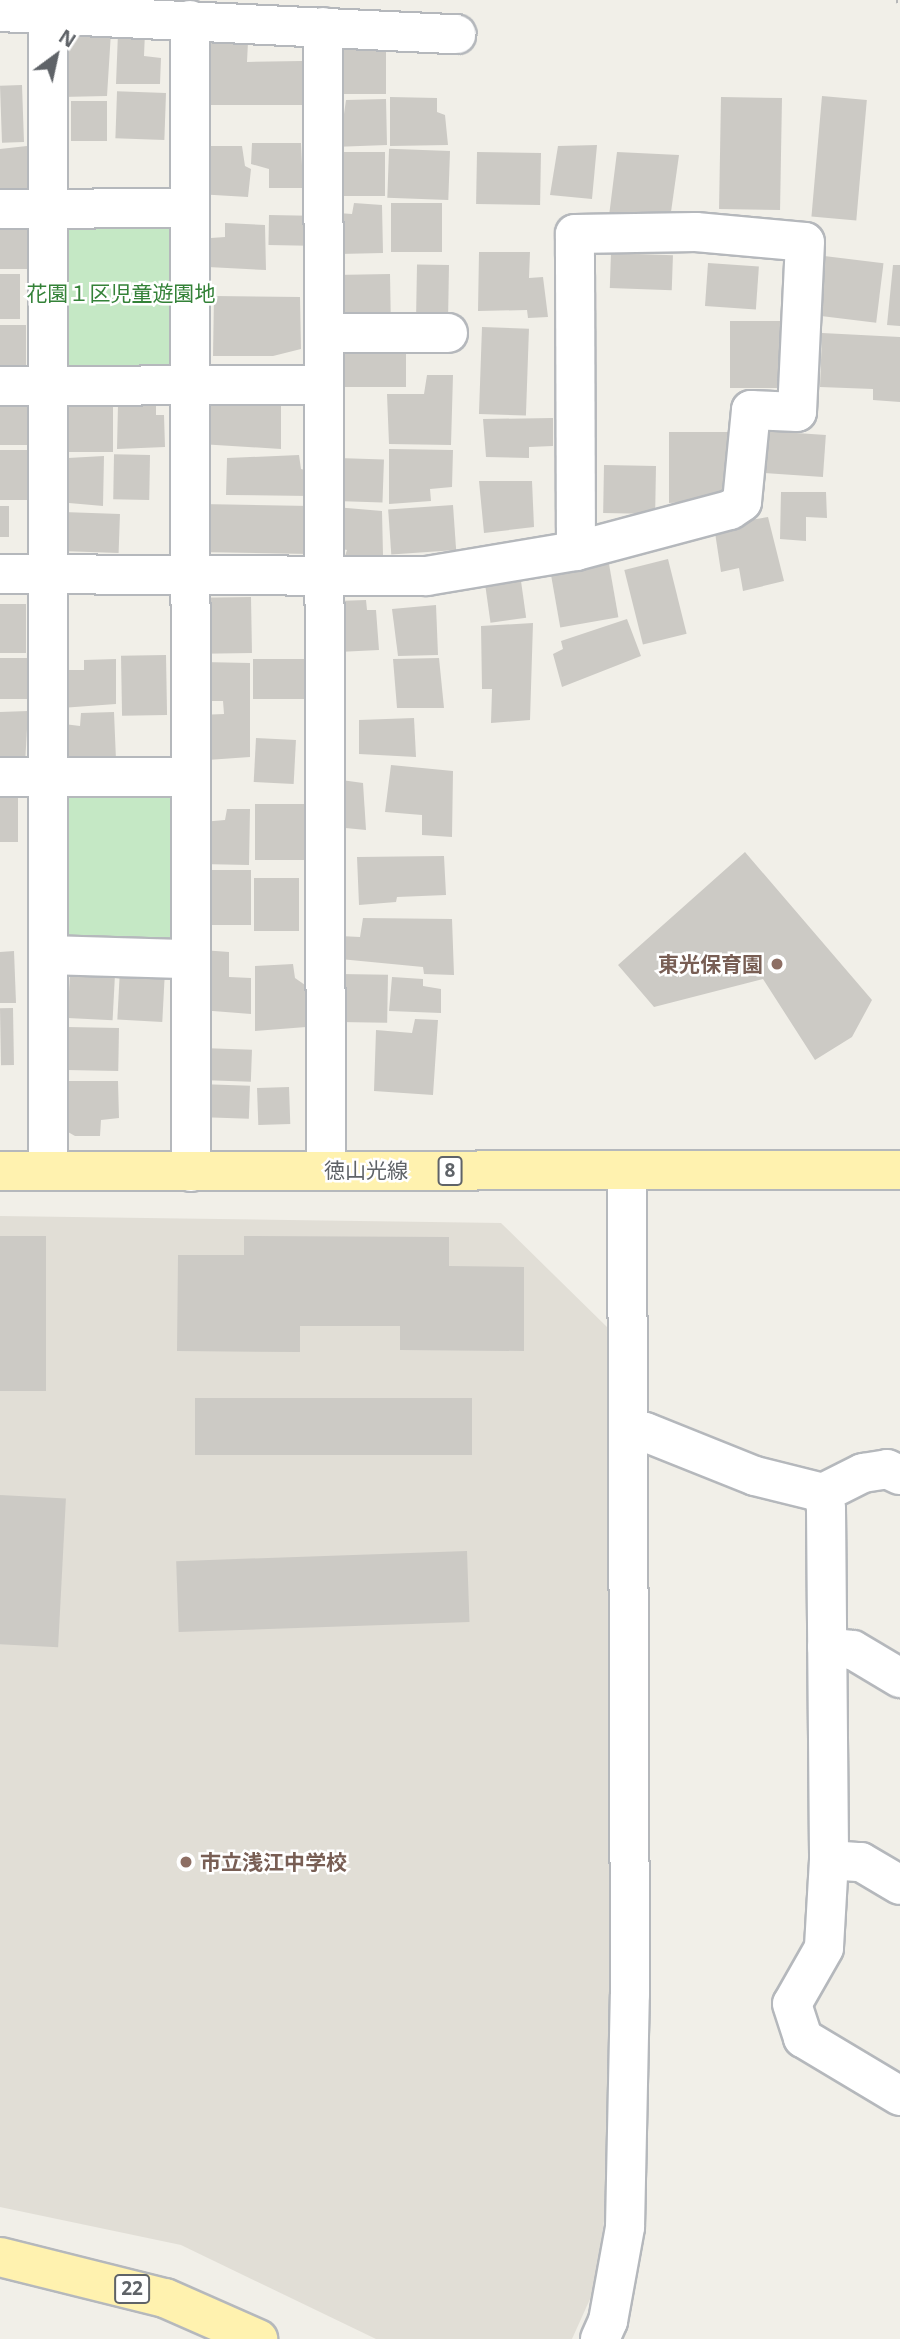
<!DOCTYPE html>
<meta charset="utf-8">
<style>
body{margin:0}
#map{position:relative;width:900px;height:2339px;overflow:hidden;background:#f1efe8;font-family:"Noto Sans","Noto Sans JP",sans-serif}
div>[style]{position:absolute}
.education>*{inset:0;background:#e1ded6}
.green>*{inset:0;background:#c5e8c5;transform-origin:0 0}
.building>*{inset:0;background:#cccac5;transform-origin:0 0}
.roads{filter:drop-shadow(2px 0 #b5b8bc) drop-shadow(-2px 0 #b5b8bc) drop-shadow(0 2px #b5b8bc) drop-shadow(0 -2px #b5b8bc)}
.street>*{height:38px;margin:-19px;padding:0 19px;transform-origin:19px;border-radius:19px;background:#fff}
.secondary>*{height:38px;margin:-19px;padding:0 19px;transform-origin:19px;border-radius:19px;background:#fff}
.primary>*{height:38px;margin:-19px;padding:0 19px;transform-origin:19px;border-radius:19px;background:#fff2af}
.rail>*{height:5px;margin-top:-2.5px;transform-origin:0;background:repeating-linear-gradient(90deg,#b6b7b8 0 2px,transparent 0 11px)}
.dots>*{width:19px;height:19px;translate:-50% -50%;box-sizing:border-box;border:4px solid #fff;border-radius:50%}
span{translate:-50% -50%;white-space:nowrap;text-align:center;line-height:1.15;-webkit-text-stroke:5px #fff;paint-order:stroke}
.shield-label span{padding:2px 5px;background:#fff;border:2px solid;border-radius:5px;-webkit-text-stroke-width:0}
.shield-label{font-size:19px;color:#5f6368;font-weight:700}
.park-label{font-size:21px;color:#348238}
.education-label{font-size:21px;color:#785e54;font-weight:700}
.right{translate:-100% -50%;text-align:right}
.left{translate:0 -50%;text-align:left}
.street-label{font-size:21px;color:#5f6368}
.north{position:absolute;left:21px;top:21px;width:70px;height:70px;-webkit-text-stroke:5px #fff;paint-order:stroke;rotate:33deg;font-size:19px;font-weight:700;line-height:28px;text-align:center;color:#5f6368}
.north::after{content:'';display:block;margin:auto;width:24px;height:32px;background:#5f6368;clip-path:polygon(50% 0,100% 100%,50% 72%,0 100%)}
</style>
<div id="map">
<div class="education">
<div style="clip-path:polygon(0 1216px,501px 1223px,607px 1327px,610px 1981px,606px 2206px,595px 2288px,572px 2339px,376px 2339px,181px 2245px,0 2207px)"></div>
</div>
<div class="green">
<div style="left:179px;top:215px;width:157px;height:116px;rotate:90deg"></div>
<div style="left:66px;top:786px;width:110px;height:161px;rotate:1deg"></div>
</div>
<div class="building">
<div style="clip-path:polygon(111px 32px,107px 96px,61px 97px,56px 35px)"></div>
<div style="clip-path:polygon(145px 32px,144px 56px,161px 58px,160px 84px,116px 84px,118px 33px)"></div>
<div style="clip-path:polygon(199px 38px,248px 42px,247px 62px,302px 61px,304px 105px,199px 105px)"></div>
<div style="left:334px;top:38px;width:52px;height:56px"></div>
<div style="left:22px;top:85px;width:57px;height:22px;rotate:88deg"></div>
<div style="left:166px;top:93px;width:47px;height:49px;rotate:92deg"></div>
<div style="left:822px;top:96px;width:45px;height:121px;rotate:5deg"></div>
<div style="clip-path:polygon(390px 97px,437px 98px,437px 112px,445px 115px,448px 145px,390px 146px)"></div>
<div style="left:721px;top:97px;width:61px;height:112px;rotate:1deg"></div>
<div style="clip-path:polygon(386px 99px,387px 145px,333px 147px,329px 115px,344px 114px,346px 100px)"></div>
<div style="left:107px;top:101px;width:40px;height:36px;rotate:90deg"></div>
<div style="clip-path:polygon(252px 143px,301px 143px,303px 188px,269px 188px,269px 169px,251px 164px)"></div>
<div style="clip-path:polygon(597px 145px,592px 199px,550px 195px,558px 146px)"></div>
<div style="clip-path:polygon(27px 146px,27px 199px,0 193px,0 149px)"></div>
<div style="clip-path:polygon(198px 146px,242px 146px,245px 166px,251px 169px,248px 197px,197px 194px)"></div>
<div style="left:450px;top:151px;width:49px;height:61px;rotate:92deg"></div>
<div style="left:333px;top:152px;width:52px;height:44px"></div>
<div style="left:477px;top:152px;width:64px;height:52px;rotate:1deg"></div>
<div style="clip-path:polygon(617px 152px,679px 155px,670px 219px,609px 216px)"></div>
<div style="clip-path:polygon(354px 203px,382px 205px,383px 253px,339px 254px,338px 213px,352px 214px)"></div>
<div style="left:391px;top:203px;width:51px;height:49px"></div>
<div style="left:269px;top:215px;width:40px;height:30px;rotate:1deg"></div>
<div style="left:0;top:222px;width:27px;height:47px"></div>
<div style="clip-path:polygon(225px 223px,265px 225px,266px 270px,208px 267px,211px 238px,225px 237px)"></div>
<div style="clip-path:polygon(479px 252px,530px 252px,529px 278px,543px 277px,548px 317px,528px 318px,527px 310px,478px 311px)"></div>
<div style="left:611px;top:253px;width:62px;height:35px;rotate:2deg"></div>
<div style="left:816px;top:255px;width:68px;height:60px;rotate:7deg"></div>
<div style="left:708px;top:263px;width:51px;height:43px;rotate:4deg"></div>
<div style="left:449px;top:265px;width:55px;height:32px;rotate:91deg"></div>
<div style="clip-path:polygon(893px 265px,900px 265px,900px 326px,887px 325px)"></div>
<div style="left:0;top:274px;width:20px;height:45px"></div>
<div style="left:390px;top:274px;width:43px;height:56px;rotate:89deg"></div>
<div style="clip-path:polygon(214px 296px,300px 297px,301px 349px,273px 356px,213px 356px)"></div>
<div style="left:730px;top:321px;width:50px;height:67px"></div>
<div style="left:0;top:325px;width:26px;height:43px"></div>
<div style="left:482px;top:327px;width:47px;height:87px;rotate:2deg"></div>
<div style="clip-path:polygon(822px 333px,900px 337px,900px 402px,873px 400px,873px 389px,820px 387px)"></div>
<div style="left:406px;top:341px;width:46px;height:73px;rotate:90deg"></div>
<div style="clip-path:polygon(427px 375px,453px 375px,451px 445px,389px 444px,387px 394px,424px 394px)"></div>
<div style="left:0;top:398px;width:28px;height:47px"></div>
<div style="left:63px;top:403px;width:50px;height:49px"></div>
<div style="clip-path:polygon(281px 403px,281px 449px,200px 444px,206px 404px)"></div>
<div style="clip-path:polygon(118px 404px,156px 405px,156px 415px,164px 415px,165px 447px,117px 449px)"></div>
<div style="clip-path:polygon(553px 418px,553px 446px,529px 447px,529px 458px,486px 457px,483px 419px)"></div>
<div style="left:767px;top:431px;width:59px;height:42px;rotate:4deg"></div>
<div style="clip-path:polygon(669px 432px,731px 432px,721px 500px,669px 503px)"></div>
<div style="clip-path:polygon(389px 449px,453px 450px,452px 487px,430px 489px,431px 501px,389px 504px)"></div>
<div style="left:29px;top:450px;width:50px;height:29px;rotate:90deg"></div>
<div style="left:150px;top:455px;width:45px;height:36px;rotate:91deg"></div>
<div style="clip-path:polygon(299px 455px,301px 469px,309px 471px,311px 496px,226px 495px,227px 458px)"></div>
<div style="clip-path:polygon(104px 456px,103px 506px,69px 503px,68px 458px)"></div>
<div style="left:338px;top:458px;width:46px;height:43px;rotate:2deg"></div>
<div style="left:604px;top:465px;width:52px;height:48px;rotate:1deg"></div>
<div style="clip-path:polygon(479px 481px,532px 481px,534px 527px,484px 533px)"></div>
<div style="clip-path:polygon(781px 492px,826px 492px,827px 518px,806px 517px,806px 541px,780px 539px)"></div>
<div style="left:201px;top:504px;width:109px;height:48px;rotate:1deg"></div>
<div style="left:453px;top:505px;width:45px;height:65px;rotate:86deg"></div>
<div style="left:0;top:506px;width:9px;height:31px"></div>
<div style="clip-path:polygon(335px 507px,382px 511px,383px 555px,345px 556px,347px 550px,334px 547px)"></div>
<div style="left:63px;top:512px;width:57px;height:39px;rotate:2deg"></div>
<div style="clip-path:polygon(768px 517px,784px 581px,743px 591px,739px 568px,721px 572px,714px 526px)"></div>
<div style="left:668px;top:559px;width:77px;height:45px;rotate:76deg"></div>
<div style="left:609px;top:564px;width:54px;height:59px;rotate:80deg"></div>
<div style="left:521px;top:581px;width:37px;height:36px;rotate:82deg"></div>
<div style="left:251px;top:597px;width:56px;height:49px;rotate:89deg"></div>
<div style="clip-path:polygon(366px 600px,367px 610px,376px 610px,379px 650px,338px 652px,337px 601px)"></div>
<div style="left:0;top:604px;width:26px;height:49px"></div>
<div style="clip-path:polygon(436px 605px,438px 655px,398px 656px,392px 609px)"></div>
<div style="clip-path:polygon(627px 619px,641px 656px,562px 687px,553px 654px,563px 649px,561px 641px)"></div>
<div style="clip-path:polygon(533px 623px,530px 720px,491px 723px,492px 689px,482px 689px,481px 626px)"></div>
<div style="left:166px;top:655px;width:60px;height:45px;rotate:89deg"></div>
<div style="left:0;top:658px;width:29px;height:41px"></div>
<div style="clip-path:polygon(439px 658px,444px 708px,397px 708px,393px 659px)"></div>
<div style="clip-path:polygon(116px 659px,116px 704px,61px 708px,59px 670px,84px 670px,84px 660px)"></div>
<div style="left:253px;top:659px;width:60px;height:40px"></div>
<div style="clip-path:polygon(203px 662px,250px 663px,250px 757px,193px 761px,199px 715px,224px 714px,223px 701px,200px 701px)"></div>
<div style="clip-path:polygon(28px 711px,25px 765px,0 767px,0 712px)"></div>
<div style="clip-path:polygon(114px 712px,116px 760px,62px 762px,64px 724px,80px 726px,81px 713px)"></div>
<div style="clip-path:polygon(414px 718px,416px 757px,359px 754px,359px 720px)"></div>
<div style="left:256px;top:738px;width:40px;height:44px;rotate:3deg"></div>
<div style="clip-path:polygon(391px 765px,453px 771px,452px 837px,422px 835px,422px 815px,385px 812px)"></div>
<div style="clip-path:polygon(334px 779px,363px 783px,366px 830px,335px 827px)"></div>
<div style="left:0;top:794px;width:18px;height:48px"></div>
<div style="left:255px;top:804px;width:51px;height:56px"></div>
<div style="clip-path:polygon(227px 809px,250px 809px,249px 865px,201px 864px,202px 822px,225px 820px)"></div>
<div style="clip-path:polygon(745px 852px,872px 1000px,852px 1037px,815px 1060px,763px 979px,654px 1007px,618px 965px)"></div>
<div style="clip-path:polygon(444px 856px,446px 895px,397px 897px,396px 902px,359px 905px,357px 857px)"></div>
<div style="left:251px;top:870px;width:55px;height:52px;rotate:90deg"></div>
<div style="left:299px;top:878px;width:53px;height:45px;rotate:90deg"></div>
<div style="clip-path:polygon(363px 918px,452px 919px,454px 975px,424px 974px,423px 967px,340px 959px,340px 936px,360px 937px)"></div>
<div style="clip-path:polygon(202px 950px,229px 952px,229px 977px,251px 978px,251px 1014px,200px 1010px)"></div>
<div style="clip-path:polygon(14px 951px,16px 1003px,0 1003px,0 952px)"></div>
<div style="clip-path:polygon(293px 964px,295px 978px,305px 985px,306px 1027px,255px 1031px,255px 966px)"></div>
<div style="left:165px;top:970px;width:52px;height:45px;rotate:93deg"></div>
<div style="left:70px;top:973px;width:45px;height:45px;rotate:3deg"></div>
<div style="left:340px;top:974px;width:48px;height:48px;rotate:1deg"></div>
<div style="clip-path:polygon(392px 977px,423px 979px,423px 986px,441px 989px,441px 1013px,389px 1011px)"></div>
<div style="left:13px;top:1008px;width:57px;height:13px;rotate:89deg"></div>
<div style="clip-path:polygon(415px 1019px,438px 1020px,433px 1095px,374px 1091px,376px 1030px,412px 1033px)"></div>
<div style="left:67px;top:1027px;width:52px;height:43px;rotate:1deg"></div>
<div style="left:202px;top:1048px;width:50px;height:32px;rotate:2deg"></div>
<div style="clip-path:polygon(63px 1081px,118px 1081px,119px 1118px,101px 1120px,100px 1136px,75px 1136px,61px 1128px)"></div>
<div style="left:199px;top:1084px;width:51px;height:33px;rotate:2deg"></div>
<div style="left:289px;top:1087px;width:37px;height:32px;rotate:88deg"></div>
<div style="left:0;top:1236px;width:46px;height:155px"></div>
<div style="clip-path:polygon(244px 1236px,449px 1237px,449px 1266px,524px 1267px,524px 1351px,400px 1350px,400px 1326px,300px 1326px,300px 1352px,177px 1351px,178px 1255px,244px 1255px)"></div>
<div style="left:195px;top:1398px;width:277px;height:57px"></div>
<div style="left:0;top:1495px;width:66px;height:149px;rotate:3deg"></div>
<div style="left:467px;top:1551px;width:71px;height:291px;rotate:88deg"></div>
</div>
<div class="roads">
<div class="street">
<div style="left:0;top:12px;width:457px;rotate:2.8deg"></div>
<div style="left:48px;top:16px;width:1155px;rotate:90deg"></div>
<div style="left:190px;top:20px;width:1152px;rotate:89.95deg"></div>
<div style="left:323px;top:27px;width:1142px;rotate:89.85deg"></div>
<div style="left:0;top:209px;width:189px;rotate:-0.3deg"></div>
<div style="left:324px;top:333px;width:124px"></div>
<div style="left:0;top:386px;width:322px;rotate:-0.2deg"></div>
<div style="left:0;top:574px;width:426px;rotate:0.3deg"></div>
<div style="left:426px;top:576px;width:152px;rotate:-9.5deg"></div>
<div style="left:576px;top:551px;width:317px;rotate:-90.2deg"></div>
<div style="left:575px;top:234px;width:121px;rotate:-0.9deg"></div>
<div style="left:696px;top:232px;width:109px;rotate:5.2deg"></div>
<div style="left:805px;top:242px;width:170px;rotate:92.7deg"></div>
<div style="left:797px;top:412px;width:46px;rotate:-177.5deg"></div>
<div style="left:751px;top:410px;width:92px;rotate:95.6deg"></div>
<div style="left:742px;top:502px;width:14px;rotate:146deg"></div>
<div style="left:0;top:777px;width:188px"></div>
<div style="left:50px;top:955px;width:138px;rotate:1.7deg"></div>
<div style="left:628px;top:1433px;width:17px;rotate:-3deg"></div>
<div style="left:645px;top:1432px;width:118px;rotate:21.8deg"></div>
<div style="left:755px;top:1476px;width:70px;rotate:14deg"></div>
<div style="left:823px;top:1493px;width:45px;rotate:-26.6deg"></div>
<div style="left:863px;top:1473px;width:24px;rotate:-9deg"></div>
<div style="left:887px;top:1469px;width:14px;rotate:25deg"></div>
<div style="left:823px;top:1493px;width:16px;rotate:79deg"></div>
<div style="left:826px;top:1509px;width:351px;rotate:89.5deg"></div>
<div style="left:829px;top:1860px;width:88px;rotate:93.3deg"></div>
<div style="left:824px;top:1948px;width:64px;rotate:119.7deg"></div>
<div style="left:792px;top:2004px;width:36px;rotate:72deg"></div>
<div style="left:803px;top:2038px;width:113px;rotate:30.9deg"></div>
<div style="left:827px;top:1647px;width:26px;rotate:7deg"></div>
<div style="left:853px;top:1650px;width:55px;rotate:30.8deg"></div>
<div style="left:829px;top:1860px;width:32px;rotate:4deg"></div>
<div style="left:861px;top:1862px;width:45px;rotate:30.5deg"></div>
<div style="left:600px;top:2339px;width:20px;rotate:-66deg"></div>
<div style="left:608px;top:2321px;width:96px;rotate:-79.7deg"></div>
<div style="left:625px;top:2227px;width:232px;rotate:-88.8deg"></div>
<div style="left:630px;top:1995px;width:822px;rotate:-90.21deg"></div>
</div>
<div class="secondary">
<div style="left:576px;top:551px;width:159px;rotate:-14.9deg"></div>
</div>
<div class="primary">
<div style="left:0;top:1171px;width:900px;rotate:-0.06deg"></div>
<div style="left:0;top:2257px;width:170px;rotate:14deg"></div>
<div style="left:165px;top:2298px;width:102px;rotate:23.8deg"></div>
</div>
</div>
<div class="rail">
<div style="left:896px;top:0;width:4px;rotate:14deg"></div>
</div>
<div class="dots">
<div style="left:777px;top:964px;background:#8d6e63"></div>
<div style="left:186px;top:1862px;background:#8d6e63"></div>
</div>
<div class="shield-label">
<span style="left:450px;top:1171px">8</span>
<span style="left:132px;top:2289px">22</span>
</div>
<div class="park-label">
<span style="left:121px;top:293px">花園１区児童遊園地</span>
</div>
<div class="education-label">
<span class="right" style="left:763px;top:964px">東光保育園</span>
<span class="left" style="left:200px;top:1862px">市立浅江中学校</span>
</div>
<div class="street-label">
<span style="left:366px;top:1170px">徳山光線</span>
</div>
<div class="north">N</div>
</div>
